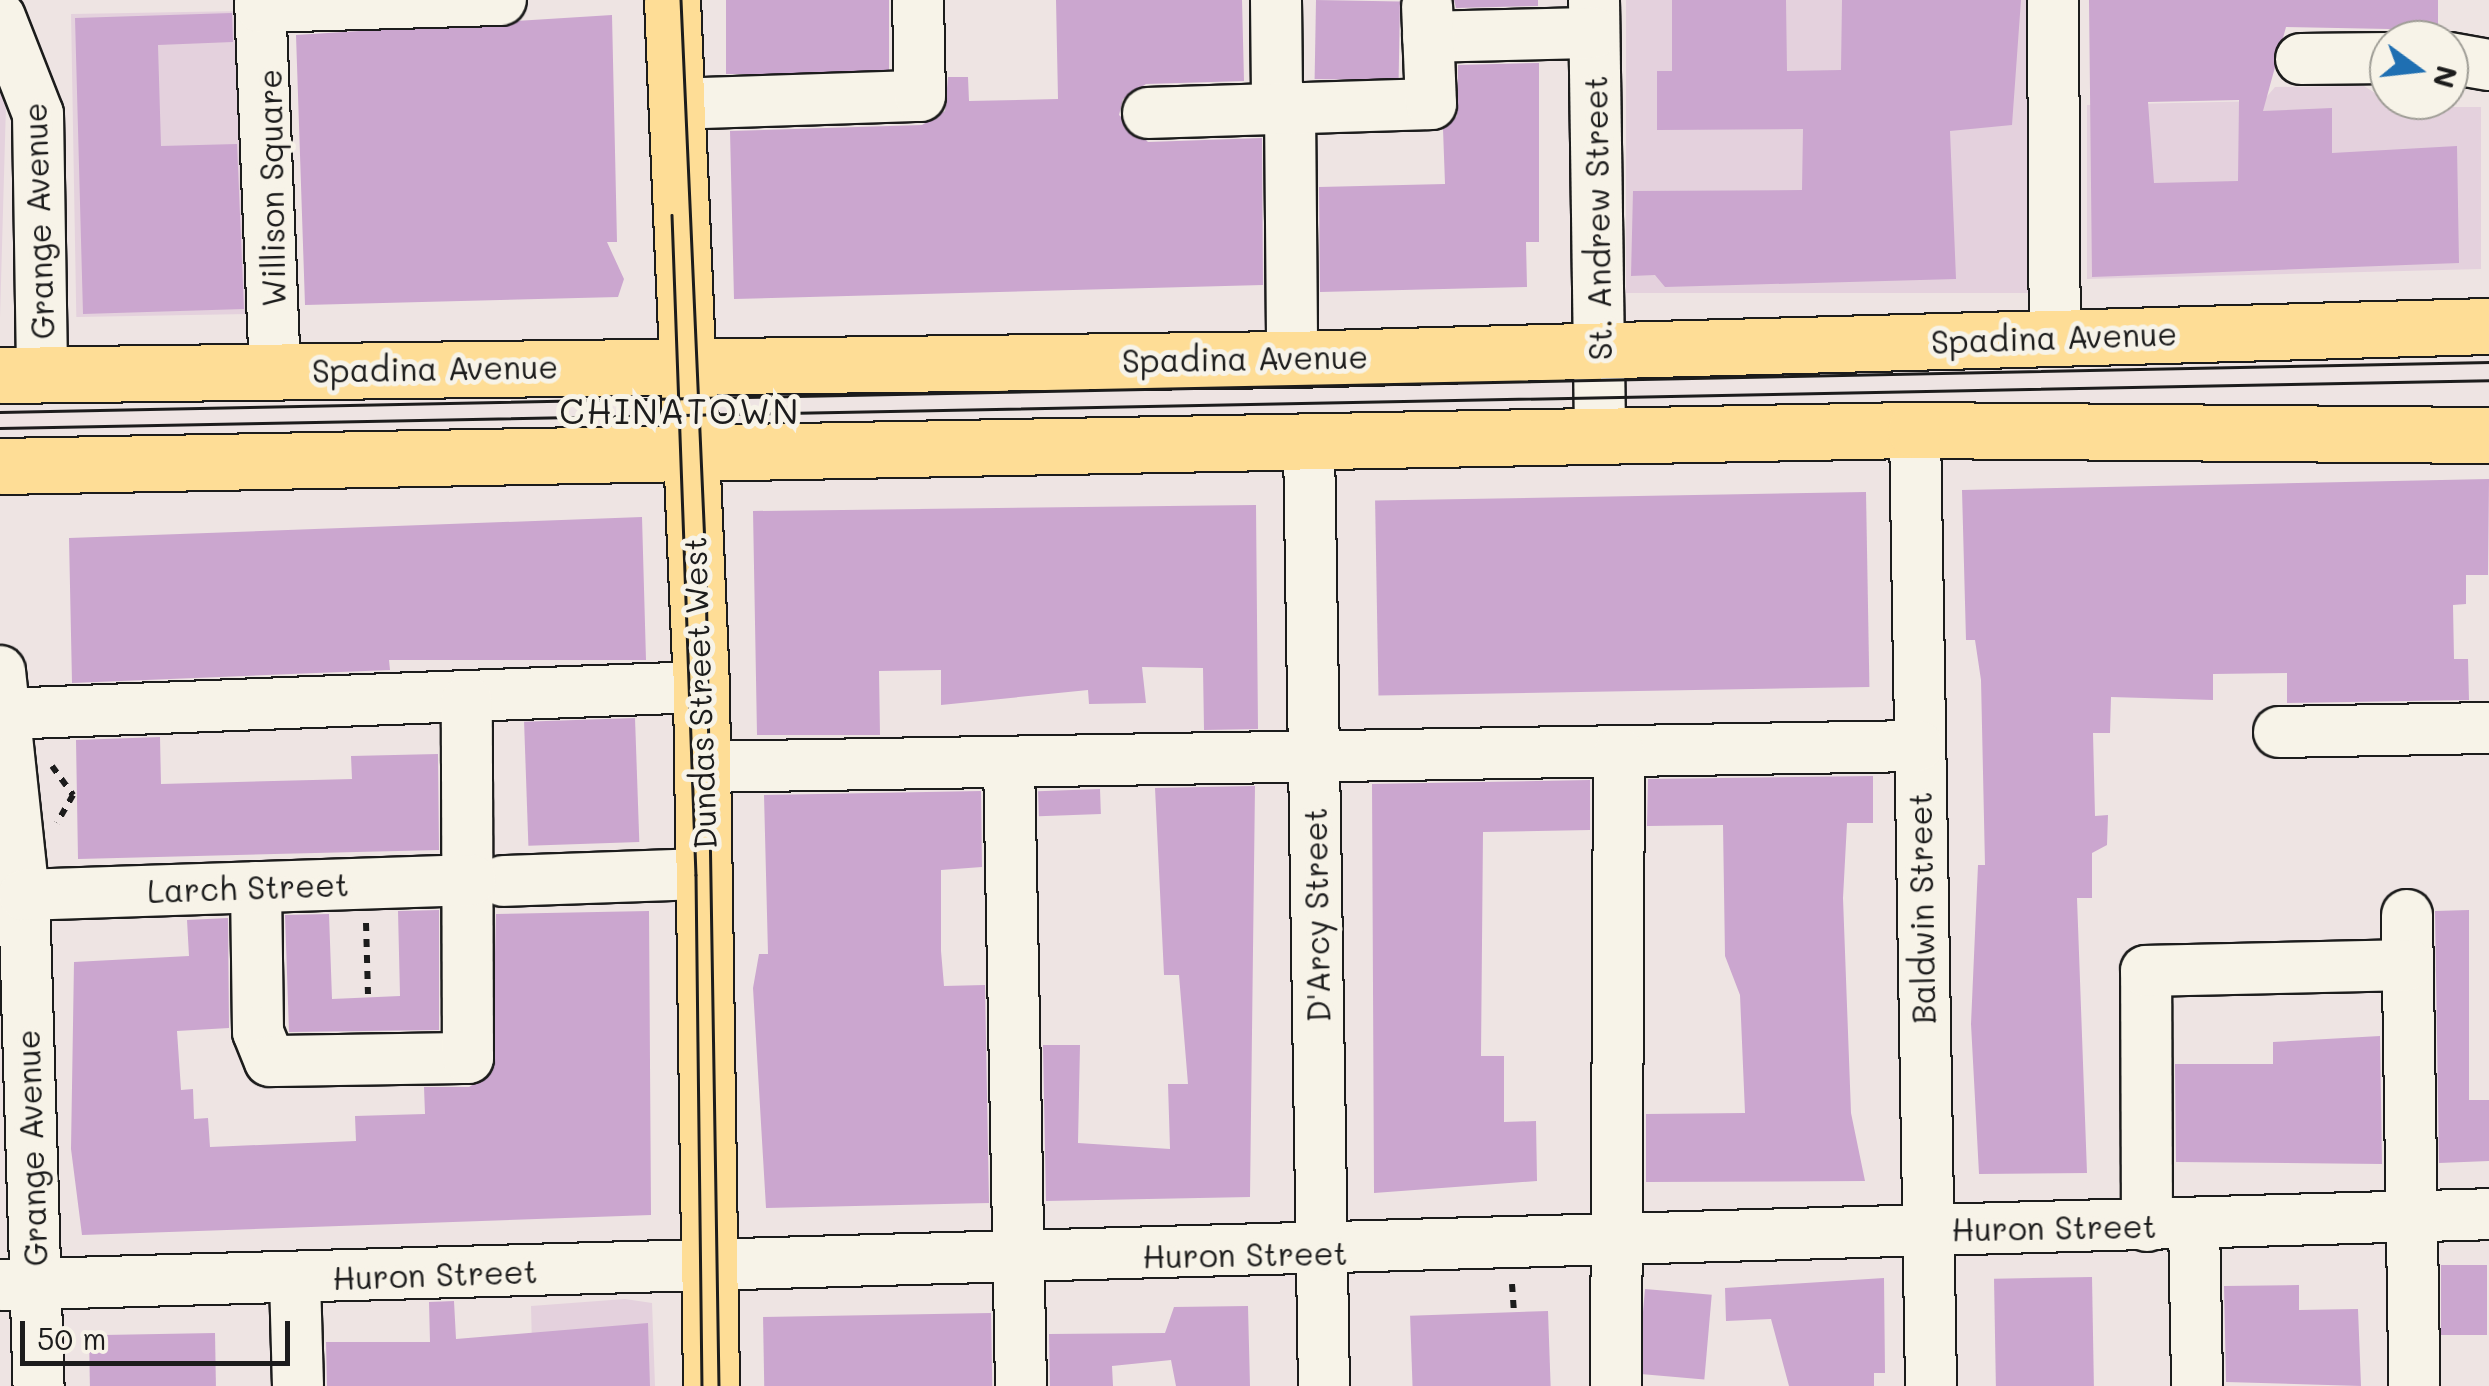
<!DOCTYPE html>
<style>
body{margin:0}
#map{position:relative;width:2489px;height:1386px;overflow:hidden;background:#eee4e3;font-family:Mali,sans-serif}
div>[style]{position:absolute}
.built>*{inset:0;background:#e4d1dd;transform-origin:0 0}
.building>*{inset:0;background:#cba6cf;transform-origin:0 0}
.path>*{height:6px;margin-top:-3px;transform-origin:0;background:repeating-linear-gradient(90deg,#1c1c1c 0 8px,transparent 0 16px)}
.roads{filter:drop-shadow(2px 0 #1c1c1c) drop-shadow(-2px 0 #1c1c1c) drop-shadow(0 2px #1c1c1c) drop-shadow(0 -2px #1c1c1c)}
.minor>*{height:50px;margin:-25px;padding:0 25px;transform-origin:25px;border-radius:25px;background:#f7f3e8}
.major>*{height:55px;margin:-27.5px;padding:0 27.5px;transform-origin:27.5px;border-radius:27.5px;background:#fedd96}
.tram>*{height:2.5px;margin:-1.25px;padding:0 1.25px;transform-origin:1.25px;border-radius:1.25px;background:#1c1c1c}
span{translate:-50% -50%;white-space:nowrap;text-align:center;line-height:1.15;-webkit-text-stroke:10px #f7f3e8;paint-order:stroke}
.street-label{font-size:32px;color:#1c1c1c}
.neighbourhood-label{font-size:35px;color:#1c1c1c;letter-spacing:2.5px}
.north{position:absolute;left:2369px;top:20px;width:100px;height:100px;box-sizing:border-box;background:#f7f3e8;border:2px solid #9f9d96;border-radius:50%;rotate:105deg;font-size:28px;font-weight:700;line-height:40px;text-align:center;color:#1c1c1c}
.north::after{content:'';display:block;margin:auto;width:35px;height:45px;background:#1f6fb2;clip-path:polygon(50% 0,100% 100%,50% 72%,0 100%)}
.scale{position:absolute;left:20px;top:1321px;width:270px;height:45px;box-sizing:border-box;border:5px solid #1c1c1c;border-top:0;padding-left:12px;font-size:30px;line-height:35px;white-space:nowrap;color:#1c1c1c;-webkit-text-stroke:8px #f7f3e8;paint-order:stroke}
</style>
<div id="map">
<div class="built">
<div style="left:1626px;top:0;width:405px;height:293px"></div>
<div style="left:243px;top:11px;width:303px;height:172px;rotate:89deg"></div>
<div style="clip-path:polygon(0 75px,6px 104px,0 318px)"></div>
<div style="clip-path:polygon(2364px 86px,2397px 107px,2481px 107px,2481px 269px,2087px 279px,2087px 105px,2263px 101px,2275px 87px)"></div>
<div style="clip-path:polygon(625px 1299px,652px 1303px,655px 1386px,533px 1386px,531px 1306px)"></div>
</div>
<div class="building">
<div style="left:726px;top:0;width:163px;height:74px"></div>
<div style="clip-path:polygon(1056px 0,1242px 0,1244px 81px,1146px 84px,1123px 99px,1119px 115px,1148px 142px,1262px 138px,1263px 285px,734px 299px,730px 131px,922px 125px,945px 111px,948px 77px,968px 77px,969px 101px,1058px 99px)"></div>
<div style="left:1316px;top:0;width:84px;height:79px;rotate:1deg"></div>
<div style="clip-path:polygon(1454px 0,1538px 0,1538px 6px,1456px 8px)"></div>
<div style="clip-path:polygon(1672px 0,1786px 0,1787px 71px,1841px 70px,1842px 0,2021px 0,2012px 125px,1950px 131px,1956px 279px,1665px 287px,1655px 275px,1631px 276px,1633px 191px,1802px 190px,1803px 129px,1657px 130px,1657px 71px,1672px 71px)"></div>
<div style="clip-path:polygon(evenodd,2089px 0,2438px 0,2438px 31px,2427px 40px,2389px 29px,2286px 27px,2263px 111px,2332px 108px,2332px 153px,2457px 146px,2459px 263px,2092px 277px,2089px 0,2239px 100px,2238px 181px,2154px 183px,2148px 102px,2239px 100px)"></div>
<div style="clip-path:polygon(232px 13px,233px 42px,158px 45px,161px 146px,237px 144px,244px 309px,83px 314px,75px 18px)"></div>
<div style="clip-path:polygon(612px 15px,617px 242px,607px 242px,624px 279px,618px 297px,305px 305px,296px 35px)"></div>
<div style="clip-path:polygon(1539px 63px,1539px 242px,1526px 242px,1527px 287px,1320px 292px,1319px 187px,1445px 184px,1443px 129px,1457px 116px,1458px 65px)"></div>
<div style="clip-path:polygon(2489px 479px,2488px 575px,2466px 575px,2466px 604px,2453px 605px,2454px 659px,2468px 659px,2469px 700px,2287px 703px,2287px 673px,2213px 674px,2213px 700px,2111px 697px,2110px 733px,2093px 733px,2095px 816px,2108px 815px,2107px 845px,2092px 853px,2092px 898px,2077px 898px,2087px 1173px,1979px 1174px,1971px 1024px,1978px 865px,1985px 865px,1981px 680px,1975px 640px,1966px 640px,1962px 490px)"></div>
<div style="left:1866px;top:492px;width:195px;height:491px;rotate:89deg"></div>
<div style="clip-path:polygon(1256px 505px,1258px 729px,1204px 730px,1203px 668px,1142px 667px,1146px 703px,1089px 704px,1088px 690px,941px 705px,941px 670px,879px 671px,880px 735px,757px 735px,753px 511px)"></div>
<div style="clip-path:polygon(642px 517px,646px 660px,389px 660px,390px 670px,72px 683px,69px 538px)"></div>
<div style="left:635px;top:718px;width:124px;height:111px;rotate:88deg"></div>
<div style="clip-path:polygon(160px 737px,161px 784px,352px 779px,351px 756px,438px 754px,439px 850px,78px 859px,76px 740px)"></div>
<div style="clip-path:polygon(1873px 776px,1873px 823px,1847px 823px,1843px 898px,1851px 1113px,1865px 1181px,1646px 1182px,1646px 1114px,1745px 1113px,1740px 995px,1725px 956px,1723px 825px,1647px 826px,1648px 779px)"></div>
<div style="clip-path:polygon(1590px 780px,1590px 830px,1483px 832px,1481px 1056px,1504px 1056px,1504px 1122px,1536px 1121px,1537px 1181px,1374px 1193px,1372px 784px)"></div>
<div style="clip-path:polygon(1255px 786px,1250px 1197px,1046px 1201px,1043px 1045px,1080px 1045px,1078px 1143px,1170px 1149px,1168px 1084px,1188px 1084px,1179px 975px,1164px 975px,1155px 788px)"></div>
<div style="left:1100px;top:789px;width:25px;height:62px;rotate:88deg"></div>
<div style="clip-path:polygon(981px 791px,982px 867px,941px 870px,941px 951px,944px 986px,985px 985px,989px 1203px,766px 1208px,753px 988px,759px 954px,768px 954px,764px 795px)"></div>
<div style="clip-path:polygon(439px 910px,439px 1030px,289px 1032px,285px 915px,329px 914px,332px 999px,400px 996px,398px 911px)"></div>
<div style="clip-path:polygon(2469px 910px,2469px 1100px,2489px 1100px,2489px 1161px,2439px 1163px,2435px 911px)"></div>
<div style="clip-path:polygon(649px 911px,651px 1215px,82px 1235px,71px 1149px,74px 962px,189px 956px,187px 920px,228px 918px,229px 1028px,177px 1031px,181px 1090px,193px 1089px,194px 1119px,208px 1118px,210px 1147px,356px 1141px,355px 1116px,425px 1114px,424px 1087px,469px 1087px,492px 1073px,496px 914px)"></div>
<div style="clip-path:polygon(2380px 1036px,2382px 1164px,2176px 1162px,2175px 1064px,2273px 1064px,2273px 1042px)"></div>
<div style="left:2441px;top:1265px;width:46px;height:70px"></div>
<div style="left:2092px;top:1277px;width:109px;height:98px;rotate:89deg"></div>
<div style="clip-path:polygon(1884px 1278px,1885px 1373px,1874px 1373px,1874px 1386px,1789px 1386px,1771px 1319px,1726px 1321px,1725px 1288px)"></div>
<div style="clip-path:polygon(2299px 1285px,2299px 1310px,2358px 1309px,2361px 1386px,2226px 1382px,2224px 1286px)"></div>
<div style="left:1645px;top:1289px;width:67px;height:85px;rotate:5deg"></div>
<div style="clip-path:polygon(454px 1301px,456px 1339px,648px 1323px,650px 1386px,327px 1386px,326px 1342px,430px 1342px,429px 1302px)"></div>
<div style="clip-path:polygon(1248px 1306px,1250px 1386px,1176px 1386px,1171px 1360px,1112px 1366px,1113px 1386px,1050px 1386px,1049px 1334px,1165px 1333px,1174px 1307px)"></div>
<div style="left:1548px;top:1311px;width:75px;height:138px;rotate:88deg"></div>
<div style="left:991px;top:1313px;width:73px;height:228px;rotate:89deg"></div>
<div style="left:215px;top:1333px;width:53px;height:126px;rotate:89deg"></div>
</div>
<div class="path">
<div style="left:52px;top:766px;width:36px;rotate:54deg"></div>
<div style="left:73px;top:795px;width:32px;rotate:120deg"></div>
<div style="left:366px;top:923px;width:71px;rotate:88.4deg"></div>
<div style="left:1512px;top:1284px;width:28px;rotate:86deg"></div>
</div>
<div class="roads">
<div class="minor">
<div style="left:260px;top:0;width:370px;rotate:87.7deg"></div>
<div style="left:1276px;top:0;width:92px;rotate:89.4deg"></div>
<div style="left:1277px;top:92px;width:20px;rotate:49deg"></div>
<div style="left:1290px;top:107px;width:252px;rotate:89.5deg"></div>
<div style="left:1594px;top:0;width:437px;rotate:89.2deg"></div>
<div style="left:2053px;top:0;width:337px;rotate:89.7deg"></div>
<div style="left:261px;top:7px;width:240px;rotate:-1.7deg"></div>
<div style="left:0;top:17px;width:104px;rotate:68.6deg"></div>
<div style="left:38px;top:114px;width:260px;rotate:89.1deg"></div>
<div style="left:1428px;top:37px;width:166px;rotate:-1.4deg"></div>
<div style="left:2449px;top:58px;width:41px;rotate:9.9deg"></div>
<div style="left:2301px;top:59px;width:88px;rotate:-0.7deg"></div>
<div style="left:675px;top:104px;width:245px;rotate:-1.9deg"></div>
<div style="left:920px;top:96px;width:96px;rotate:-91.2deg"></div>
<div style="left:1148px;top:113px;width:283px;rotate:-1.8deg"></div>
<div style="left:1431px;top:104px;width:98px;rotate:-92.3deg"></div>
<div style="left:1915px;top:430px;width:956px;rotate:89.04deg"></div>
<div style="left:1309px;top:444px;width:942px;rotate:89.09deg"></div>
<div style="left:0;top:671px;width:225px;rotate:83.9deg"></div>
<div style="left:24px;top:895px;width:491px;rotate:88.3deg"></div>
<div style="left:3px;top:714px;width:699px;rotate:-2.22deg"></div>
<div style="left:2279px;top:732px;width:210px;rotate:-1.1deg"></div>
<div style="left:1009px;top:762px;width:624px;rotate:88.9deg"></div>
<div style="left:702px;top:767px;width:1216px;rotate:-0.99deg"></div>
<div style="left:503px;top:881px;width:202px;rotate:-2deg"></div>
<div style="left:256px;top:887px;width:145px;rotate:89.2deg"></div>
<div style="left:258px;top:1032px;width:31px;rotate:68deg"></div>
<div style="left:270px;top:1061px;width:198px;rotate:-0.9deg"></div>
<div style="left:468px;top:1058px;width:357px;rotate:-90.2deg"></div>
<div style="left:24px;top:895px;width:447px;rotate:-1.9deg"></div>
<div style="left:2407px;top:915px;width:471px;rotate:89.1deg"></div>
<div style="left:2194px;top:1223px;width:163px;rotate:88.9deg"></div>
<div style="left:2147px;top:1226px;width:255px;rotate:-90.2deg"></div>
<div style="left:2146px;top:971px;width:262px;rotate:-1.3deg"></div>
<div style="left:295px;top:1279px;width:107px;rotate:88.4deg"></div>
<div style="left:0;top:1285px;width:2490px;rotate:-1.63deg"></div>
<div style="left:1616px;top:1386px;width:633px;rotate:-89.73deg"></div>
</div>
<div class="major">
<div style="left:672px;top:0;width:688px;rotate:87.58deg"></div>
<div style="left:701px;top:687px;width:699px;rotate:89.18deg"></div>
<div style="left:0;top:375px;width:1292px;rotate:-0.71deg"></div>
<div style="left:1292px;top:359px;width:1197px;rotate:-1.58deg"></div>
<div style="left:0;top:466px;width:1915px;rotate:-1.08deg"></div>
<div style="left:1915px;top:430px;width:574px;rotate:0.5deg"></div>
</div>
</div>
<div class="tram">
<div style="left:681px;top:0;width:569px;rotate:87.48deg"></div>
<div style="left:706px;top:568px;width:818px;rotate:89.09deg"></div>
<div style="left:672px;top:215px;width:660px;rotate:87.92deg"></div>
<div style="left:696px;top:875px;width:511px;rotate:89.33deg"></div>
<div style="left:0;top:412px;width:2490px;rotate:-1.15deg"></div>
<div style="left:0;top:428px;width:2489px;rotate:-1.1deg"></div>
</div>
<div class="street-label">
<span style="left:271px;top:188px;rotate:-91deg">Willison Square</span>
<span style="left:1597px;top:218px;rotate:-91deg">St. Andrew Street</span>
<span style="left:38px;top:221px;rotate:-92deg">Grange Avenue</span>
<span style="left:2054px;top:337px;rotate:-2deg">Spadina Avenue</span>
<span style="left:1245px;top:358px;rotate:-1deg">Spadina Avenue</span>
<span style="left:435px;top:368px;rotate:-1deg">Spadina Avenue</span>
<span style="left:699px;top:693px;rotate:-92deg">Dundas Street West</span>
<span style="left:248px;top:887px;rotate:-2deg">Larch Street</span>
<span style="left:1921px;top:908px;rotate:-91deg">Baldwin Street</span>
<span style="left:1316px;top:915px;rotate:-91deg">D'Arcy Street</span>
<span style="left:31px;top:1148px;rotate:-92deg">Grange Avenue</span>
<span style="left:2054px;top:1227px;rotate:-1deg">Huron Street</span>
<span style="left:1245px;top:1254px;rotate:-1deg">Huron Street</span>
<span style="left:435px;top:1274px;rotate:-2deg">Huron Street</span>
</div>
<div class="neighbourhood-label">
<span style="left:680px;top:410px">CHINATOWN</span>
</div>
<div class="north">N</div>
<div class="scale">50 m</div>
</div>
